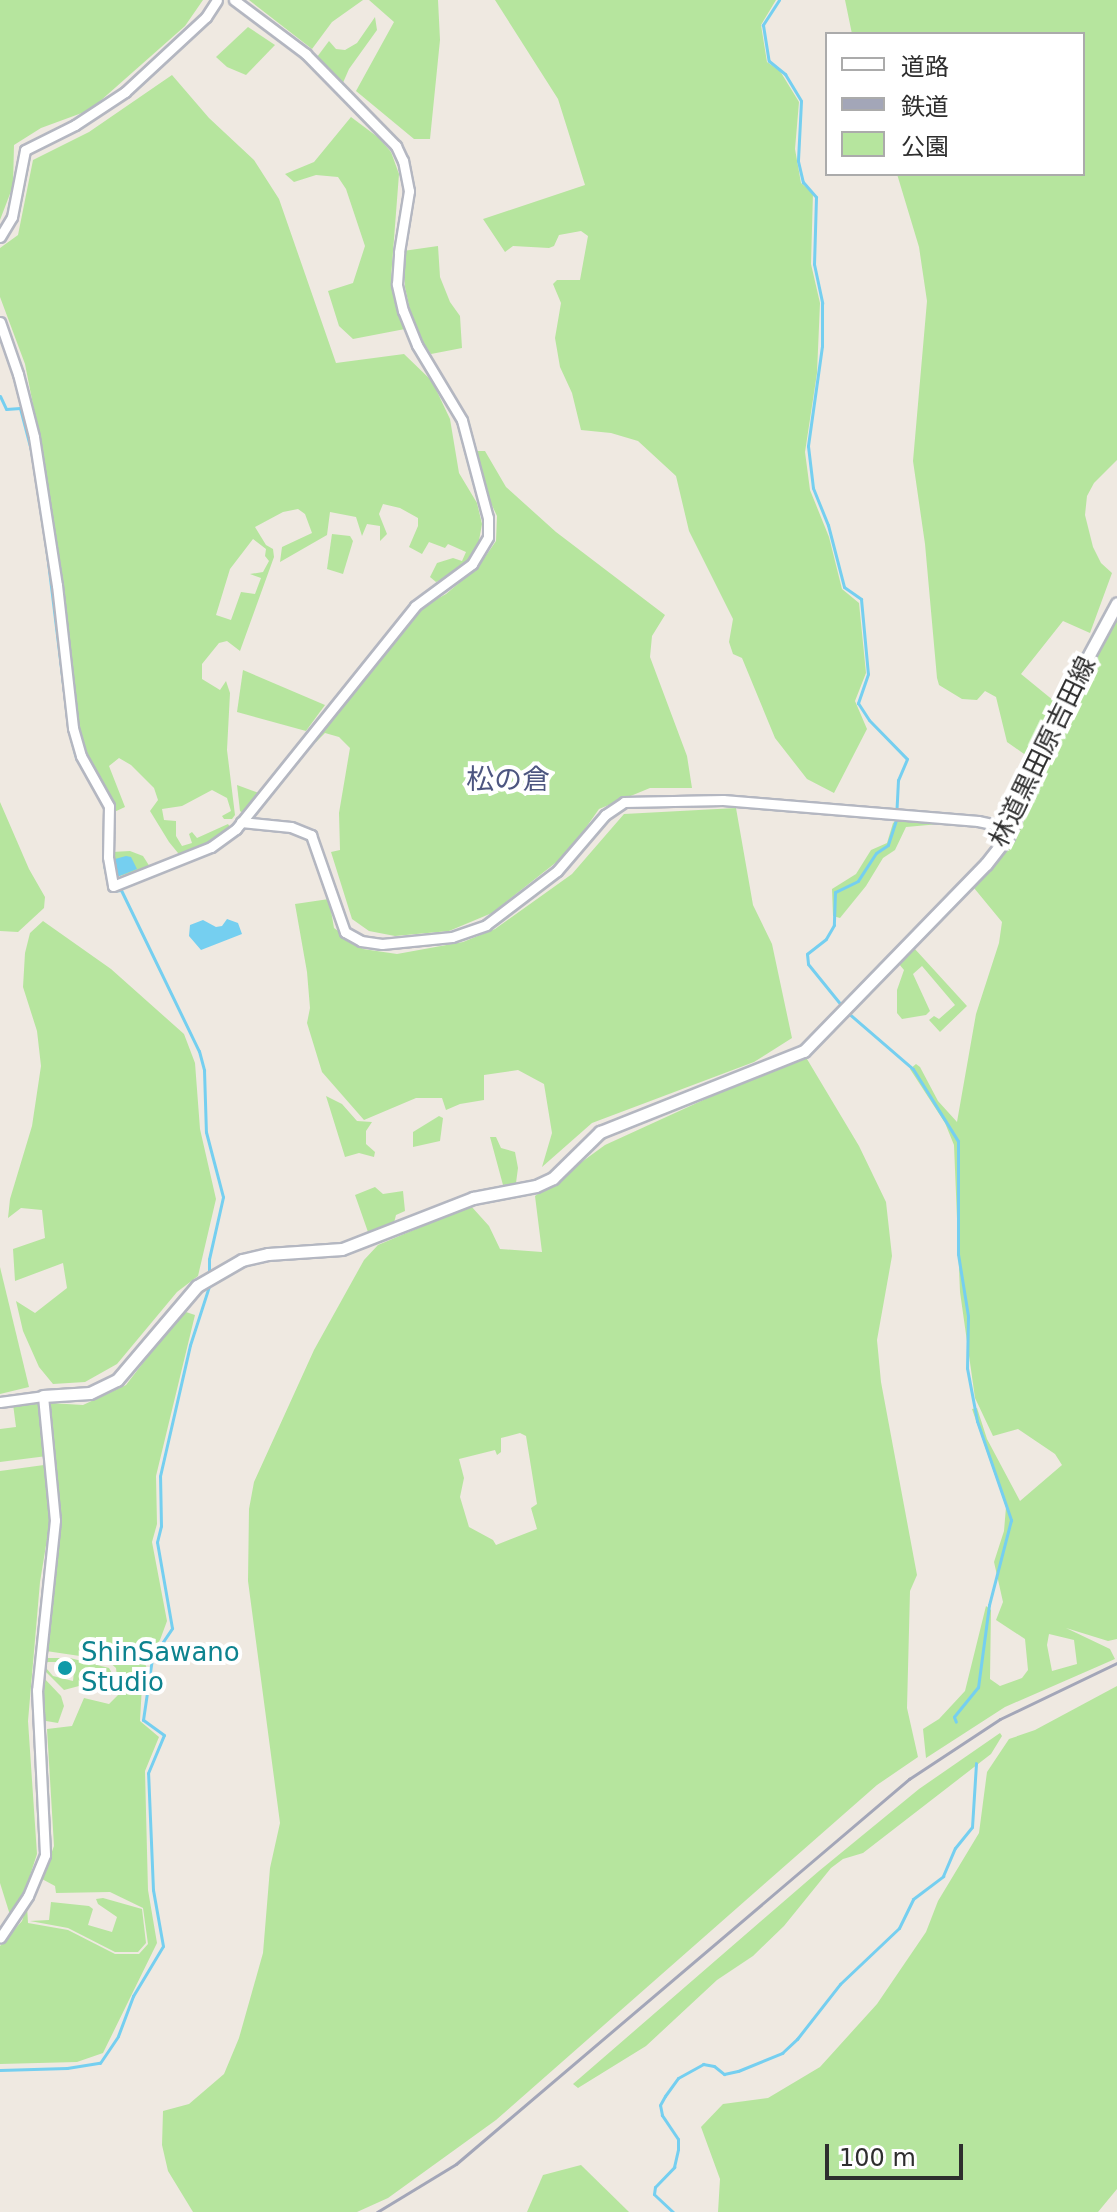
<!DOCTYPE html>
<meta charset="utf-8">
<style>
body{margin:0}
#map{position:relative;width:1117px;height:2212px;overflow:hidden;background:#efe9e1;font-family:"DejaVu Sans","Noto Sans JP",sans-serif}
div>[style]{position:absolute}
.green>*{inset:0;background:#b6e59e}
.water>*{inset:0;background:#75cff0}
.stream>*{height:3px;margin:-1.5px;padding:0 1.5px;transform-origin:1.5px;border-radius:1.5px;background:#75cff0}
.roads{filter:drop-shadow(2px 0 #b4b7c1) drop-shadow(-2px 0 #b4b7c1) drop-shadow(0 2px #b4b7c1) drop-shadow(0 -2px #b4b7c1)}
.minor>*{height:9px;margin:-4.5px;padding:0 4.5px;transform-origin:4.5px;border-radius:4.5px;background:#fff}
.tertiary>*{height:11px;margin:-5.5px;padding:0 5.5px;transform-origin:5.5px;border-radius:5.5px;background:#fff}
.rail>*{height:3px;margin:-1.5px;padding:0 1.5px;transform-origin:1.5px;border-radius:1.5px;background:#a3a6b8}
.dots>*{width:22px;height:22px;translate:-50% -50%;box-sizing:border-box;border:4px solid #fff;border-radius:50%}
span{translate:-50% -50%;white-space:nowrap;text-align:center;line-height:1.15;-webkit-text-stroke:8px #fff;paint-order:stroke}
.street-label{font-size:26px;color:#2e2e2e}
.culture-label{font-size:26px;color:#0d838f}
.left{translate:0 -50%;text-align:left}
.neighbourhood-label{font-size:28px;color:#4d5680}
.legend{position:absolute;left:825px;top:32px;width:260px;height:144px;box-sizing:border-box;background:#fff;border:2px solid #ababab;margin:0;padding:10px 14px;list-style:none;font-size:24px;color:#2e2e2e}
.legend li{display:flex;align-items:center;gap:16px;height:40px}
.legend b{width:40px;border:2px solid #ababab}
.scale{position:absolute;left:825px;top:2144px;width:138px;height:36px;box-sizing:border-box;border:4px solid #2e2e2e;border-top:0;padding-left:10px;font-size:24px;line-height:28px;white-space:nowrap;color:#2e2e2e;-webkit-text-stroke:6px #fff;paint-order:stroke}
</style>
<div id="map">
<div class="green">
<div style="clip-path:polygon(0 0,203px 0,185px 26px,90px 110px,41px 128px,14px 145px,13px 186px,0 220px)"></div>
<div style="clip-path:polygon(249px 0,363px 0,332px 22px,312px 49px)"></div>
<div style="clip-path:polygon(369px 0,438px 0,440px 40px,430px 139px,414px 139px,356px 91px,394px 22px)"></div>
<div style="clip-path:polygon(495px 0,776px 0,761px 25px,767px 62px,780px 71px,799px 102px,795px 149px,801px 183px,813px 193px,811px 264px,820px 303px,817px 373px,805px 452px,810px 490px,829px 537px,842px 589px,859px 603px,866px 673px,855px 701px,867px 729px,834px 793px,807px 779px,775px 738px,742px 658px,733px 654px,729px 642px,733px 619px,689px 531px,676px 476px,638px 441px,611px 433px,581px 430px,572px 393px,560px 367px,555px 338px,561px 303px,553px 284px,557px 280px,580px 280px,588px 236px,581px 231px,559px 235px,554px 246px,549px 248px,513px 246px,505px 252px,483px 219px,585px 185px,558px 99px)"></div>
<div style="clip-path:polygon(845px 0,1117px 0,1117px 460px,1094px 483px,1087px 496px,1085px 515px,1093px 547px,1101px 563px,1112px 573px,1090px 633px,1063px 621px,1021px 674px,1054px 701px,1027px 756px,1007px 742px,996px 697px,985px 691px,977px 700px,962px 699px,939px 685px,937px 678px,925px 544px,913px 461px,927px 301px,919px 247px,897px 174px,1083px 174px,1083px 34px,852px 34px)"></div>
<div style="clip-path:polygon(375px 17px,377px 30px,349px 69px,342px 85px,317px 57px,329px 41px,336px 49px,345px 50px,357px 43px)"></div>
<div style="clip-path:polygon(248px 27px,275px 45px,246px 75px,227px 67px,216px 57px)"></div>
<div style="clip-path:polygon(evenodd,172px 75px,209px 118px,254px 160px,279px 199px,336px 363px,404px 354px,432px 381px,450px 419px,459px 473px,477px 503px,482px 524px,478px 546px,468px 562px,456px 573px,436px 582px,430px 577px,437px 563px,453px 558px,462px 561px,466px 552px,448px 544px,445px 548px,429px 542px,422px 554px,409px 547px,418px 526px,418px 518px,400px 508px,383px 504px,379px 514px,387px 534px,380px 541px,380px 526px,367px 524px,362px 536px,356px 517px,330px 512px,327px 535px,280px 562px,282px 547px,312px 533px,305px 514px,298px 509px,283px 512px,255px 527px,266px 545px,273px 549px,274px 557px,240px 651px,227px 641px,219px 643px,202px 664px,202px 679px,220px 690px,226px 681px,230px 693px,227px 750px,235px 815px,232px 819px,224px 819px,222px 816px,231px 811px,227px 798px,212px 790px,182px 806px,162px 809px,164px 820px,176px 821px,176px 836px,182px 846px,192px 843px,189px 834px,192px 832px,197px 838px,228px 824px,230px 827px,218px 838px,185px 854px,178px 853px,169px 842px,150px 811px,158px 800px,154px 788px,131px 765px,119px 758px,109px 766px,125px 807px,112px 813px,85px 757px,73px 711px,61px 566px,38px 430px,25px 364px,0 297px,0 248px,18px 235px,33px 160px,89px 132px,172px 75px,253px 539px,266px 549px,265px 556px,269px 561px,263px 572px,250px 574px,261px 578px,255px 594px,241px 592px,231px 620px,216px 615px,230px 569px,253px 539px)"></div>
<div style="clip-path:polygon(351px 117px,379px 138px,391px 152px,399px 174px,391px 278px,405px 329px,353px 339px,339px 326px,328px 291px,353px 283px,365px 246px,346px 189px,338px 177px,316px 175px,294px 182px,285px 174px,314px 162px)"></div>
<div style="clip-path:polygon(438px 246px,440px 277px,450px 302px,460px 316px,462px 348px,431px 354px,414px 329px,405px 287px,403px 251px)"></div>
<div style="clip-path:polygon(476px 451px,485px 451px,506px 487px,556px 532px,665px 615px,652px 636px,650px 657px,687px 756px,692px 788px,650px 788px,599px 809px,568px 853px,492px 913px,449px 931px,395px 936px,369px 931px,352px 919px,331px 852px,340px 850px,339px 813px,350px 748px,339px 737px,325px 733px,316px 742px,311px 736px,366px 676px,419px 609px,446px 594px,478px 567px,496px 541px,497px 516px,481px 482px)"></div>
<div style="clip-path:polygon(332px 534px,350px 536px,353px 541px,343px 574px,327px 569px)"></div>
<div style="clip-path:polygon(evenodd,1117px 616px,1117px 1639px,1108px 1641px,1066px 1628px,1110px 1649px,1115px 1659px,1005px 1707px,926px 1758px,923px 1729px,939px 1719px,965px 1691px,986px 1606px,991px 1610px,990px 1679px,1000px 1686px,1022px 1678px,1028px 1670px,1025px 1639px,996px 1620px,1003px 1602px,994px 1562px,1004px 1531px,1006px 1507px,972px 1409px,977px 1408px,987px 1439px,1020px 1501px,1062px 1465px,1055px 1454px,1018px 1429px,993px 1436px,975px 1398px,960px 1292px,954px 1145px,945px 1123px,910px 1069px,916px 1064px,920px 1067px,938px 1101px,957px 1122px,976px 1014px,999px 943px,1002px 922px,974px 888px,1021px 827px,1040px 786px,1048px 748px,1117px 616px,1049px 1634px,1074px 1640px,1077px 1664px,1052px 1671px,1047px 1645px,1049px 1634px)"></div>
<div style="clip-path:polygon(243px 670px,325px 705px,306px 731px,237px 712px)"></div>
<div style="clip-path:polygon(237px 785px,259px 793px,244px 814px,240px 811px)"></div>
<div style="clip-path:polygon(0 802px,29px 869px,45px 897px,44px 908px,18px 932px,0 931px)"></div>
<div style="clip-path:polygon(736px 808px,753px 905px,772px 944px,792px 1038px,754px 1062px,592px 1123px,542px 1167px,552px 1133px,544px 1084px,518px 1070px,484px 1075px,484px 1100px,460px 1104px,446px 1110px,442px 1098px,416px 1098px,364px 1120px,322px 1072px,307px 1023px,310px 1008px,307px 972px,295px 904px,329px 899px,334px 928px,363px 949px,397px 954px,463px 942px,495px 929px,572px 874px,624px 814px)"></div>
<div style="clip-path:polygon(899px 818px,951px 823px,906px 827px,895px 850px,883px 858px,866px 886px,840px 918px,833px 916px,832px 889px,856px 874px,871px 850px,887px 843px,893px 823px)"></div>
<div style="clip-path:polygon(130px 851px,143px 856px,150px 867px,113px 878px,112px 852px)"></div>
<div style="clip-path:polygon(43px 921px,111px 969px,184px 1034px,195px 1063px,200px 1129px,216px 1199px,198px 1276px,177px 1292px,117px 1364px,85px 1382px,53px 1384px,39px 1367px,23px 1331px,16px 1301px,35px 1313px,67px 1288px,63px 1263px,15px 1281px,13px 1249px,45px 1238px,42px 1210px,21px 1208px,8px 1218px,10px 1199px,32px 1126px,41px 1066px,37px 1031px,23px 987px,25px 953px,30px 933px)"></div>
<div style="clip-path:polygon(914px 948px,967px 1006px,940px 1032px,929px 1020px,934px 1016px,939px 1019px,955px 1005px,922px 966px,913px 974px,930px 1011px,926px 1015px,902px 1019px,897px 1013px,897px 990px,904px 970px,899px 964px)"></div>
<div style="clip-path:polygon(evenodd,804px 1054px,859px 1146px,886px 1202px,892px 1256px,877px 1340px,881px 1382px,917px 1575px,910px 1591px,907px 1708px,918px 1757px,877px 1785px,496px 2120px,388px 2198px,357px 2212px,193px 2212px,168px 2171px,162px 2145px,163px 2111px,189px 2104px,224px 2074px,239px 2038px,263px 1953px,270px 1868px,280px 1823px,248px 1581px,249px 1509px,254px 1482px,314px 1350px,364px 1260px,378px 1245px,471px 1206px,489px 1226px,500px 1249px,542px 1252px,535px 1196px,605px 1145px,804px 1054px,520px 1433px,526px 1436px,537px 1504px,531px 1508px,537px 1529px,496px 1545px,493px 1540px,469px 1527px,460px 1497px,464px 1478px,459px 1459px,495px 1450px,497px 1455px,501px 1452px,501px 1438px,520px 1433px)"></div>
<div style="clip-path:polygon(326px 1096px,342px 1104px,357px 1121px,372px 1122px,366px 1131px,366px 1144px,375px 1152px,374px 1157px,359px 1153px,345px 1157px)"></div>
<div style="clip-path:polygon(439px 1116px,443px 1118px,440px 1141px,413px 1147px,413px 1132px)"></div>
<div style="clip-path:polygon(490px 1137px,496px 1137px,501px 1148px,515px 1152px,518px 1168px,516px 1183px,503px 1185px)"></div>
<div style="clip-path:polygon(375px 1187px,383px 1194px,403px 1191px,405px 1211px,396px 1215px,394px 1223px,368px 1232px,355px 1195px)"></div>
<div style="clip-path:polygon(0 1267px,29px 1387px,0 1394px)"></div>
<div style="clip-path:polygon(183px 1311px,195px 1315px,156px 1476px,157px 1524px,152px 1542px,167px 1621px,160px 1640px,144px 1661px,148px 1671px,142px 1685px,140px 1721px,159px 1737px,145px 1771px,148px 1890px,157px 1943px,103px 2053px,77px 2062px,0 2064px,0 1946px,22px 1921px,27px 1906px,28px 1923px,68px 1930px,115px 1954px,139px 1954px,148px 1944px,143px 1908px,110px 1892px,56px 1893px,55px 1886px,42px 1879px,54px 1846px,47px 1729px,72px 1726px,84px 1698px,109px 1704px,119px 1694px,116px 1668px,107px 1660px,46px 1651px,60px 1522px,50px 1403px,83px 1405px,126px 1385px)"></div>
<div style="clip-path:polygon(37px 1402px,42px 1406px,47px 1456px,0 1462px,0 1429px,16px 1427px,13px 1404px)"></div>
<div style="clip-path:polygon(44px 1465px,50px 1521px,40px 1582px,28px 1721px,37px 1854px,24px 1894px,10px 1915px,0 1883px,0 1471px)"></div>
<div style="clip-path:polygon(evenodd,43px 1658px,70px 1658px,109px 1668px,113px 1675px,111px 1694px,79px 1686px,64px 1690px,42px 1668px,43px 1658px,47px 1662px,75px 1662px,73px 1681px,53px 1676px,46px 1668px,47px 1662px)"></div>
<div style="clip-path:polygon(42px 1676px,61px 1696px,64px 1706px,58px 1723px,40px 1720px)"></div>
<div style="clip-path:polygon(1117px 1686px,1117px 2189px,1098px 2212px,718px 2212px,720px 2179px,701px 2127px,723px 2104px,768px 2098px,820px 2067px,877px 2004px,926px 1932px,938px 1901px,979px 1833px,987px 1772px,1009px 1739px,1035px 1730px)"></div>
<div style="clip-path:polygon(1000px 1733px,1002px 1736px,991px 1754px,863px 1853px,843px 1859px,831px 1868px,784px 1926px,753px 1956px,717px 1980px,646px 2046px,578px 2088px,573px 2084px,819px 1871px,919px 1789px)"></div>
<div style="clip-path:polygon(103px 1898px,142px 1909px,146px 1943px,138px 1952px,115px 1952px,68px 1928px,30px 1921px,49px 1920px,51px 1902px,89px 1906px,93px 1909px,88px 1925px,112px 1932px,117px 1917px,98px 1904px,96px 1899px)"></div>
<div style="clip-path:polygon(581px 2165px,629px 2212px,527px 2212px,543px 2175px)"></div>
</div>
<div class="water">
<div style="clip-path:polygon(126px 856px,131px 857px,137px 869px,117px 877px,115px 859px)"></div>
<div style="clip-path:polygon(227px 919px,238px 923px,242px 934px,201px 950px,189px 936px,190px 925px,203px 920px,216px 927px,222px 926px)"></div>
</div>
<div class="stream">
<div style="left:779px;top:0;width:30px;rotate:123deg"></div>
<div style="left:763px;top:25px;width:36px;rotate:81deg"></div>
<div style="left:769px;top:61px;width:21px;rotate:39deg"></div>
<div style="left:785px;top:74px;width:31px;rotate:59deg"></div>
<div style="left:801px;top:101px;width:60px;rotate:92.9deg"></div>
<div style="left:798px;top:161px;width:22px;rotate:77deg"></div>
<div style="left:803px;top:182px;width:20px;rotate:49deg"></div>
<div style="left:816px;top:197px;width:67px;rotate:91.7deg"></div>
<div style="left:814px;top:264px;width:40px;rotate:78deg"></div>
<div style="left:822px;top:303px;width:43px;rotate:90deg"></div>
<div style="left:822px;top:346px;width:101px;rotate:98deg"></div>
<div style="left:808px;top:446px;width:42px;rotate:83.2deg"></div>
<div style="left:813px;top:488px;width:40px;rotate:68deg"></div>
<div style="left:828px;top:525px;width:64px;rotate:75.5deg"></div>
<div style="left:844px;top:587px;width:21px;rotate:35deg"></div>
<div style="left:861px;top:599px;width:75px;rotate:84.7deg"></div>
<div style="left:868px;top:674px;width:31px;rotate:109deg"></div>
<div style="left:858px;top:703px;width:20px;rotate:57deg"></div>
<div style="left:869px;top:720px;width:54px;rotate:45.7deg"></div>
<div style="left:907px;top:759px;width:23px;rotate:113deg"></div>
<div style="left:898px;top:780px;width:40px;rotate:92.9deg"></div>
<div style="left:896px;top:820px;width:26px;rotate:108deg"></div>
<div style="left:888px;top:845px;width:14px;rotate:146deg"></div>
<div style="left:876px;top:853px;width:33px;rotate:123deg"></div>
<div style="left:858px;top:881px;width:25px;rotate:154deg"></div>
<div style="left:835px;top:892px;width:33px;rotate:92deg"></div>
<div style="left:834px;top:925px;width:16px;rotate:120deg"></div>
<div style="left:826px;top:939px;width:24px;rotate:142deg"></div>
<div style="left:807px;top:954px;width:10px;rotate:84deg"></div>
<div style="left:808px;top:964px;width:54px;rotate:51deg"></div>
<div style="left:0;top:396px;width:14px;rotate:65deg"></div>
<div style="left:6px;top:409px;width:14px;rotate:-4deg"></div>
<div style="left:20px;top:408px;width:48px;rotate:75.4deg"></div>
<div style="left:43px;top:521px;width:205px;rotate:83deg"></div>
<div style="left:70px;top:735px;width:24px;rotate:75deg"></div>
<div style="left:76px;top:758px;width:17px;rotate:57deg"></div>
<div style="left:104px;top:822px;width:43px;rotate:90deg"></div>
<div style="left:104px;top:865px;width:27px;rotate:75deg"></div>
<div style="left:111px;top:891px;width:10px;rotate:-6deg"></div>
<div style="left:121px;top:890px;width:179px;rotate:64.2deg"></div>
<div style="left:199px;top:1051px;width:20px;rotate:75deg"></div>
<div style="left:204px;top:1070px;width:62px;rotate:88.2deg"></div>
<div style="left:206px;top:1132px;width:67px;rotate:75.3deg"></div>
<div style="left:223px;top:1197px;width:64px;rotate:102.7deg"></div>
<div style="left:209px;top:1259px;width:16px;rotate:90deg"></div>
<div style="left:847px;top:1012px;width:87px;rotate:40.8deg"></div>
<div style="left:913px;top:1069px;width:85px;rotate:58deg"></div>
<div style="left:958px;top:1141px;width:113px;rotate:90deg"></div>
<div style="left:958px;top:1254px;width:63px;rotate:80.8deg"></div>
<div style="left:968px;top:1316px;width:52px;rotate:91.1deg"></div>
<div style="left:967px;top:1368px;width:54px;rotate:79.3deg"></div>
<div style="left:977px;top:1421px;width:105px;rotate:71deg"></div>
<div style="left:1011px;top:1520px;width:88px;rotate:104.5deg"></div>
<div style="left:989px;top:1605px;width:83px;rotate:97.6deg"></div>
<div style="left:978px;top:1687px;width:38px;rotate:129deg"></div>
<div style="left:954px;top:1717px;width:5px;rotate:68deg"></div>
<div style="left:0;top:2070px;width:67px;rotate:-1.7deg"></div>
<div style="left:67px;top:2068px;width:33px;rotate:-9deg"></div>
<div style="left:100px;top:2063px;width:32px;rotate:-56deg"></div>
<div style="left:118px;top:2036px;width:43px;rotate:-69.4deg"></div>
<div style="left:133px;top:1996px;width:58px;rotate:-59deg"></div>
<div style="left:163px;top:1946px;width:57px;rotate:-100.1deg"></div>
<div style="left:153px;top:1890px;width:117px;rotate:-92.4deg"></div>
<div style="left:148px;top:1773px;width:41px;rotate:-67.2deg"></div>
<div style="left:164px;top:1735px;width:26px;rotate:-144deg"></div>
<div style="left:143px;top:1720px;width:63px;rotate:-81.7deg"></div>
<div style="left:152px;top:1658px;width:36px;rotate:-56deg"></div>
<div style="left:172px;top:1628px;width:87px;rotate:-99.9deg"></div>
<div style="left:157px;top:1542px;width:16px;rotate:-76deg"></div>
<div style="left:161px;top:1526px;width:50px;rotate:-91.1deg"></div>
<div style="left:160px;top:1476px;width:134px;rotate:-77.1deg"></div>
<div style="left:190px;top:1345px;width:65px;rotate:-72.1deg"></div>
<div style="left:673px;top:2212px;width:26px;rotate:-137deg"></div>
<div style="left:654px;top:2194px;width:7px;rotate:-82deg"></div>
<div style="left:655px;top:2187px;width:28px;rotate:-46deg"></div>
<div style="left:674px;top:2167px;width:18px;rotate:-77deg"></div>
<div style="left:678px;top:2149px;width:10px;rotate:-90deg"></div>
<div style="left:678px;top:2139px;width:29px;rotate:-124deg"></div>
<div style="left:662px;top:2115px;width:10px;rotate:-101deg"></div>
<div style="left:660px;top:2105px;width:10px;rotate:-61deg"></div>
<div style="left:665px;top:2096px;width:22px;rotate:-54deg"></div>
<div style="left:678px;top:2078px;width:29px;rotate:-29deg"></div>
<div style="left:703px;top:2064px;width:11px;rotate:10deg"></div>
<div style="left:714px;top:2066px;width:13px;rotate:39deg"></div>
<div style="left:724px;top:2074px;width:14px;rotate:-12deg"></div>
<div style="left:738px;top:2071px;width:48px;rotate:-22.2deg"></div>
<div style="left:782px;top:2053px;width:21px;rotate:-43deg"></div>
<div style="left:797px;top:2039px;width:70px;rotate:-52deg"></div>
<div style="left:840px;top:1984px;width:81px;rotate:-43.5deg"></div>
<div style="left:899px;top:1928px;width:32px;rotate:-64deg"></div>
<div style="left:913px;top:1899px;width:38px;rotate:-37deg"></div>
<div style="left:943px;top:1876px;width:30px;rotate:-67deg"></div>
<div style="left:955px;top:1848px;width:27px;rotate:-51deg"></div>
<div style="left:972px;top:1827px;width:64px;rotate:-86.4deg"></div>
</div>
<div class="roads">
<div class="minor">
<div style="left:0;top:237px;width:23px;rotate:-59deg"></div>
<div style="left:12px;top:217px;width:68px;rotate:-79deg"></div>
<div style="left:25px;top:150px;width:56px;rotate:-26.6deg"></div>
<div style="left:75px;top:125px;width:60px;rotate:-33.4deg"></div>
<div style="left:125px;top:92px;width:110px;rotate:-42.8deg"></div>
<div style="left:206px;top:17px;width:20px;rotate:-57deg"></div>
<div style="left:0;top:322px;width:55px;rotate:70.9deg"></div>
<div style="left:18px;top:374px;width:65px;rotate:75.7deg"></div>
<div style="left:34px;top:437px;width:150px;rotate:81.2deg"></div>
<div style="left:57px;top:585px;width:144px;rotate:83.6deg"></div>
<div style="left:73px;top:728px;width:29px;rotate:74deg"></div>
<div style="left:81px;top:756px;width:57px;rotate:60.8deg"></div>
<div style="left:109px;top:806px;width:51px;rotate:91.1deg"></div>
<div style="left:108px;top:857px;width:29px;rotate:80deg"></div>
<div style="left:113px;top:886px;width:105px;rotate:-21.7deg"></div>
<div style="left:211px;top:847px;width:31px;rotate:-36deg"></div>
<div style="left:236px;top:829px;width:286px;rotate:-51.2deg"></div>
<div style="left:415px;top:606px;width:71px;rotate:-36.4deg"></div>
<div style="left:472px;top:564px;width:31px;rotate:-59deg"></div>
<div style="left:488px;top:537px;width:19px;rotate:-90deg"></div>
<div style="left:488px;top:518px;width:101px;rotate:-104.9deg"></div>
<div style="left:462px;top:420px;width:87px;rotate:-121deg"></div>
<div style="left:417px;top:345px;width:37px;rotate:-112deg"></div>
<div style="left:403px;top:311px;width:28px;rotate:-103deg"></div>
<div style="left:397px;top:284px;width:32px;rotate:-86deg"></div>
<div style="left:399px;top:252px;width:62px;rotate:-80.7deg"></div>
<div style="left:409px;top:191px;width:31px;rotate:-101deg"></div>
<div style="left:403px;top:161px;width:17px;rotate:-115deg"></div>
<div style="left:396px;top:146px;width:129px;rotate:-134.4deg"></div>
<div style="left:306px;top:54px;width:90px;rotate:-143.1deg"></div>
<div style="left:241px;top:822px;width:50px;rotate:5.7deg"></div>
<div style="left:291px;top:827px;width:22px;rotate:22deg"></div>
<div style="left:311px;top:835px;width:103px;rotate:70.7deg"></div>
<div style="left:345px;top:932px;width:18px;rotate:29deg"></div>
<div style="left:361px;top:941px;width:21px;rotate:8deg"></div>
<div style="left:382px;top:944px;width:70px;rotate:-5.7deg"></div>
<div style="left:452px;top:937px;width:36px;rotate:-19deg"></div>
<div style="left:486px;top:925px;width:89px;rotate:-37.3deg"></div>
<div style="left:557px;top:871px;width:74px;rotate:-49.4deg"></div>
<div style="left:605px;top:815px;width:23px;rotate:-34deg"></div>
<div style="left:624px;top:802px;width:99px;rotate:-1.2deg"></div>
<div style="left:723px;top:800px;width:256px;rotate:4.7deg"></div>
<div style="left:978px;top:821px;width:35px;rotate:12deg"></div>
<div style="left:0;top:1402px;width:43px;rotate:-7.9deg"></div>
<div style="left:43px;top:1396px;width:125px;rotate:84.5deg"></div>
<div style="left:55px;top:1520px;width:171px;rotate:96deg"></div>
<div style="left:37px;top:1690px;width:165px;rotate:87.2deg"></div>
<div style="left:45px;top:1855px;width:44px;rotate:112.5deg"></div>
<div style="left:28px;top:1896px;width:50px;rotate:123.7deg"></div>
</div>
<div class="tertiary">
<div style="left:43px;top:1396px;width:47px;rotate:-3.7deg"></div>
<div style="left:90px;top:1393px;width:30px;rotate:-26deg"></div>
<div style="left:117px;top:1380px;width:123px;rotate:-49.6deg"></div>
<div style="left:197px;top:1286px;width:52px;rotate:-30deg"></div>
<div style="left:242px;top:1260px;width:27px;rotate:-13deg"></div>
<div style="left:268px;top:1254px;width:74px;rotate:-3.9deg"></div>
<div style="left:342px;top:1249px;width:141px;rotate:-21.3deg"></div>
<div style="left:473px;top:1198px;width:64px;rotate:-10.8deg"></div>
<div style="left:536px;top:1186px;width:19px;rotate:-25deg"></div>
<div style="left:553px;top:1178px;width:66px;rotate:-44.4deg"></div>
<div style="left:600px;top:1132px;width:219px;rotate:-21.7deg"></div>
<div style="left:804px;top:1051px;width:261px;rotate:-45.8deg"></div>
<div style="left:986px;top:864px;width:36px;rotate:-52deg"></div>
<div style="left:1008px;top:836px;width:129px;rotate:-68.2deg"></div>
<div style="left:1056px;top:716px;width:128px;rotate:-61.6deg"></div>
</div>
</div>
<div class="rail">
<div style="left:377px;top:2212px;width:92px;rotate:-31.3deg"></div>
<div style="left:456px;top:2164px;width:595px;rotate:-40.36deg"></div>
<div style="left:909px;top:1779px;width:109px;rotate:-33.4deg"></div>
<div style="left:1000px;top:1719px;width:130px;rotate:-25.6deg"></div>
</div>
<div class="dots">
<div style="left:65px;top:1668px;background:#0f9aa8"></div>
</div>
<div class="street-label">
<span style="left:1043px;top:752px;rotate:-64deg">林道黒田原吉田線</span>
</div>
<div class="culture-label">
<span class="left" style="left:81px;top:1668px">ShinSawano<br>Studio</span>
</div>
<div class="neighbourhood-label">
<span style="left:508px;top:780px">松の倉</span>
</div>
<ul class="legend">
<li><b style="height:10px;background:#fff"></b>道路</li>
<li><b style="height:10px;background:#a3a6b8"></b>鉄道</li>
<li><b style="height:22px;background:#b6e59e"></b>公園</li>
</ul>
<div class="scale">100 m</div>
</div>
